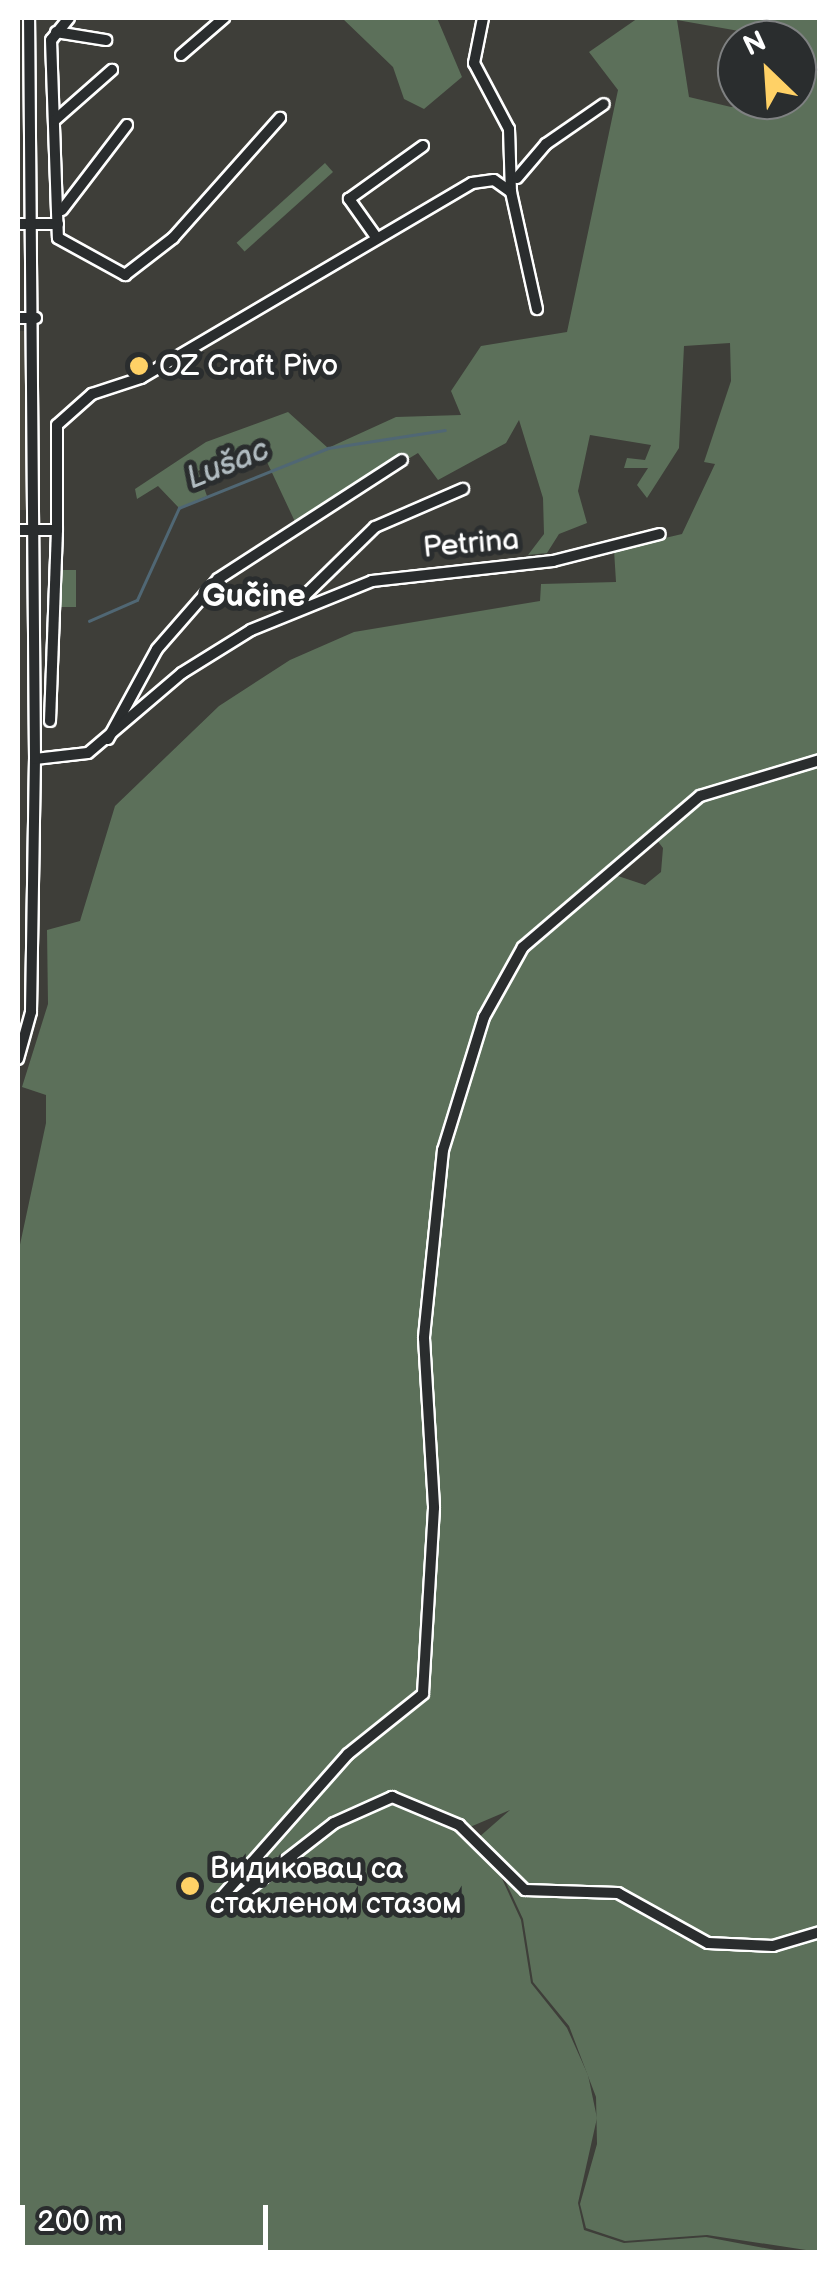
<!DOCTYPE html>
<meta charset="utf-8">
<style>
body{margin:0}
#map{position:relative;width:837px;height:2270px;overflow:hidden;background:#3e3e39;font-family:"Balsamiq Sans",sans-serif}
div>[style]{position:absolute}
.built>*{inset:0;background:#4c4a41;transform-origin:0 0}
.green>*{inset:0;background:#5c705a;transform-origin:0 0}
.stream>*{height:2.5px;margin:-1.25px;padding:0 1.25px;transform-origin:1.25px;border-radius:1.25px;background:#506774}
.roads{filter:drop-shadow(2px 0 #fff) drop-shadow(-2px 0 #fff) drop-shadow(0 2px #fff) drop-shadow(0 -2px #fff)}
.minor>*{height:10px;margin:-5px;padding:0 5px;transform-origin:5px;border-radius:5px;background:#2a2d2e}
.dots>*{width:28px;height:28px;translate:-50% -50%;box-sizing:border-box;border:5px solid #2a2d2e;border-radius:50%}
span{translate:-50% -50%;white-space:nowrap;text-align:center;line-height:1.15;-webkit-text-stroke:10px #2a2d2e;paint-order:stroke}
.poi-label{font-size:30px;color:#fff}
.left{translate:0 -50%;text-align:left}
.street-label{font-size:30px;color:#fff}
.water-label{font-size:32px;color:#b0bbc0;font-style:italic}
.neighbourhood-label{font-size:32px;color:#fff;font-weight:700}
.frame{position:absolute;inset:0;border:20px solid #fff;pointer-events:none}
.north{position:absolute;left:717px;top:20px;width:100px;height:100px;box-sizing:border-box;background:#2a2d2e;border:2px solid #7f8182;border-radius:50%;rotate:335deg;font-size:28px;font-weight:700;line-height:40px;text-align:center;color:#fff}
.north::after{content:'';display:block;margin:auto;width:35px;height:45px;background:#ffd166;clip-path:polygon(50% 0,100% 100%,50% 72%,0 100%)}
.scale{position:absolute;left:20px;top:2205px;width:248px;height:45px;box-sizing:border-box;border:5px solid #fff;border-top:0;padding-left:12px;font-size:30px;line-height:35px;white-space:nowrap;color:#fff;-webkit-text-stroke:8px #2a2d2e;paint-order:stroke}
</style>
<div id="map">
<div class="built">
<div style="left:18px;top:331px;width:8px;height:179px"></div>
</div>
<div class="green">
<div style="clip-path:polygon(342px 18px,437px 18px,462px 77px,424px 109px,404px 99px,393px 67px)"></div>
<div style="clip-path:polygon(evenodd,638px 18px,819px 18px,819px 759px,699px 795px,522px 946px,483px 1017px,442px 1150px,422px 1337px,433px 1508px,422px 1693px,365px 1737px,221px 1906px,335px 1824px,392px 1798px,444px 1819px,498px 1870px,521px 1920px,531px 1983px,567px 2028px,588px 2075px,597px 2118px,578px 2203px,584px 2230px,624px 2243px,706px 2237px,786px 2252px,18px 2252px,18px 1254px,46px 1123px,46px 1095px,22px 1087px,48px 1004px,47px 930px,80px 921px,115px 806px,219px 706px,290px 660px,354px 632px,540px 601px,541px 584px,616px 582px,614px 550px,682px 534px,715px 464px,704px 462px,731px 381px,730px 343px,684px 346px,679px 448px,647px 498px,637px 485px,648px 468px,624px 468px,627px 458px,645px 460px,651px 445px,590px 435px,578px 491px,587px 523px,559px 534px,547px 553px,528px 555px,544px 534px,543px 498px,519px 420px,506px 443px,438px 480px,418px 453px,297px 526px,259px 445px,198px 471px,207px 496px,179px 508px,158px 486px,137px 499px,135px 489px,206px 442px,288px 412px,328px 448px,396px 417px,461px 415px,451px 391px,481px 346px,567px 332px,618px 90px,589px 52px,638px 18px,677px 20px,739px 31px,741px 40px,797px 40px,797px 100px,731px 107px,689px 97px,677px 20px)"></div>
<div style="left:325px;top:163px;width:12px;height:119px;rotate:48deg"></div>
<div style="left:57px;top:570px;width:19px;height:37px"></div>
<div style="clip-path:polygon(819px 761px,819px 1931px,773px 1945px,708px 1942px,633px 1898px,532px 1890px,478px 1838px,510px 1810px,470px 1827px,402px 1797px,371px 1802px,231px 1902px,221px 1898px,348px 1755px,424px 1694px,436px 1508px,425px 1337px,444px 1151px,485px 1018px,524px 948px,609px 873px,645px 885px,661px 872px,663px 848px,653px 835px,701px 797px)"></div>
<div style="clip-path:polygon(502px 1874px,514px 1885px,632px 1900px,707px 1944px,773px 1947px,819px 1933px,819px 2252px,707px 2235px,625px 2241px,586px 2228px,580px 2204px,597px 2144px,596px 2097px,569px 2026px,533px 1982px,523px 1919px)"></div>
</div>
<div class="stream">
<div style="left:89px;top:621px;width:52px;rotate:-23.6deg"></div>
<div style="left:137px;top:600px;width:101px;rotate:-65.5deg"></div>
<div style="left:179px;top:508px;width:161px;rotate:-21.9deg"></div>
<div style="left:328px;top:448px;width:118px;rotate:-8.7deg"></div>
</div>
<div class="roads">
<div class="minor">
<div style="left:69px;top:18px;width:28px;rotate:129deg"></div>
<div style="left:51px;top:40px;width:198px;rotate:88deg"></div>
<div style="left:58px;top:238px;width:77px;rotate:28.9deg"></div>
<div style="left:125px;top:275px;width:61px;rotate:-37.6deg"></div>
<div style="left:173px;top:238px;width:161px;rotate:-48.3deg"></div>
<div style="left:483px;top:18px;width:46px;rotate:101.3deg"></div>
<div style="left:474px;top:63px;width:75px;rotate:62.1deg"></div>
<div style="left:509px;top:129px;width:63px;rotate:88.2deg"></div>
<div style="left:511px;top:192px;width:120px;rotate:77.5deg"></div>
<div style="left:56px;top:32px;width:51px;rotate:9.1deg"></div>
<div style="left:181px;top:55px;width:57px;rotate:-40.7deg"></div>
<div style="left:55px;top:120px;width:76px;rotate:-41.3deg"></div>
<div style="left:517px;top:178px;width:45px;rotate:-49.5deg"></div>
<div style="left:546px;top:144px;width:70px;rotate:-34.6deg"></div>
<div style="left:62px;top:210px;width:107px;rotate:-52.6deg"></div>
<div style="left:18px;top:224px;width:40px"></div>
<div style="left:376px;top:237px;width:47px;rotate:-125.4deg"></div>
<div style="left:349px;top:199px;width:91px;rotate:-35.6deg"></div>
<div style="left:18px;top:318px;width:18px"></div>
<div style="left:18px;top:530px;width:39px"></div>
<div style="left:57px;top:530px;width:105px;rotate:-90deg"></div>
<div style="left:57px;top:425px;width:47px;rotate:-41.5deg"></div>
<div style="left:92px;top:394px;width:52px;rotate:-18.1deg"></div>
<div style="left:141px;top:378px;width:384px;rotate:-30.5deg"></div>
<div style="left:472px;top:183px;width:22px;rotate:-8deg"></div>
<div style="left:494px;top:180px;width:21px;rotate:35deg"></div>
<div style="left:289px;top:611px;width:120px;rotate:-44.3deg"></div>
<div style="left:375px;top:527px;width:96px;rotate:-23.4deg"></div>
<div style="left:50px;top:721px;width:191px;rotate:-87.9deg"></div>
<div style="left:108px;top:739px;width:102px;rotate:-61.4deg"></div>
<div style="left:157px;top:649px;width:93px;rotate:-48.9deg"></div>
<div style="left:218px;top:579px;width:219px;rotate:-32.9deg"></div>
<div style="left:35px;top:759px;width:53px;rotate:-6.5deg"></div>
<div style="left:88px;top:753px;width:123px;rotate:-40.4deg"></div>
<div style="left:182px;top:673px;width:81px;rotate:-31.9deg"></div>
<div style="left:251px;top:630px;width:131px;rotate:-22deg"></div>
<div style="left:372px;top:581px;width:182px;rotate:-6.3deg"></div>
<div style="left:553px;top:561px;width:110px;rotate:-14.2deg"></div>
<div style="left:820px;top:760px;width:125px;rotate:163.3deg"></div>
<div style="left:700px;top:796px;width:233px;rotate:139.5deg"></div>
<div style="left:523px;top:947px;width:80px;rotate:119.1deg"></div>
<div style="left:484px;top:1017px;width:139px;rotate:107.1deg"></div>
<div style="left:443px;top:1150px;width:189px;rotate:95.8deg"></div>
<div style="left:424px;top:1338px;width:170px;rotate:86.6deg"></div>
<div style="left:434px;top:1508px;width:186px;rotate:93.4deg"></div>
<div style="left:423px;top:1694px;width:96px;rotate:141.3deg"></div>
<div style="left:348px;top:1754px;width:195px;rotate:131.5deg"></div>
<div style="left:219px;top:1900px;width:12px;rotate:14deg"></div>
<div style="left:231px;top:1903px;width:130px;rotate:-37.8deg"></div>
<div style="left:334px;top:1823px;width:64px;rotate:-24.1deg"></div>
<div style="left:392px;top:1797px;width:73px;rotate:22.7deg"></div>
<div style="left:459px;top:1825px;width:93px;rotate:44.6deg"></div>
<div style="left:525px;top:1890px;width:93px;rotate:1.8deg"></div>
<div style="left:618px;top:1893px;width:103px;rotate:29.1deg"></div>
<div style="left:708px;top:1943px;width:65px;rotate:2.6deg"></div>
<div style="left:773px;top:1946px;width:49px;rotate:-16.6deg"></div>
<div style="left:18px;top:1059px;width:49px;rotate:-74.5deg"></div>
<div style="left:31px;top:1012px;width:253px;rotate:-89.1deg"></div>
<div style="left:35px;top:759px;width:741px;rotate:-90.46deg"></div>
</div>
</div>
<div class="dots">
<div style="left:139px;top:366px;background:#ffd166"></div>
<div style="left:190px;top:1886px;background:#ffd166"></div>
</div>
<div class="poi-label">
<span class="left" style="left:159px;top:366px">OZ Craft Pivo</span>
<span class="left" style="left:210px;top:1886px">Видиковац са<br>стакленом стазом</span>
</div>
<div class="street-label">
<span style="left:471px;top:544px;rotate:-5deg">Petrina</span>
</div>
<div class="water-label">
<span style="left:228px;top:465px;rotate:-22deg">Lušac</span>
</div>
<div class="neighbourhood-label">
<span style="left:254px;top:597px">Gučine</span>
</div>
<div class="frame"></div>
<div class="north">N</div>
<div class="scale">200 m</div>
</div>
